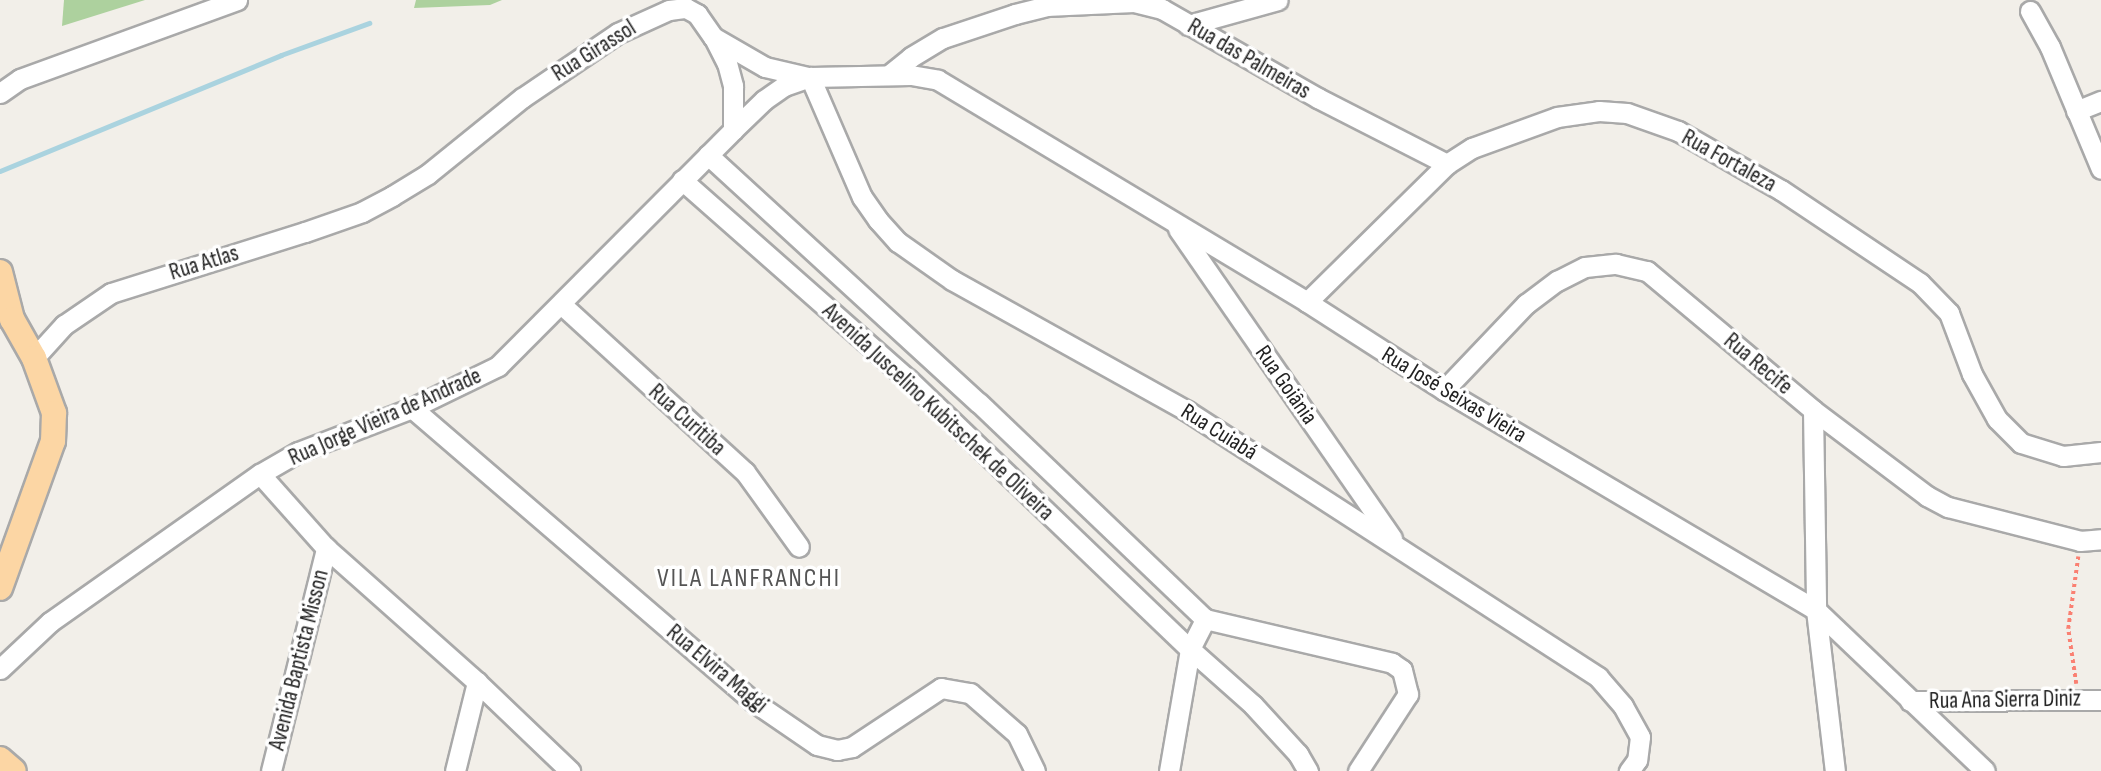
<!DOCTYPE html>
<meta charset="utf-8">
<style>
body{margin:0}
#map{position:relative;width:2101px;height:771px;overflow:hidden;background:#f2efe9;font-family:"Sofia Sans Condensed",sans-serif}
div>[style]{position:absolute}
.forest>*{inset:0;background:#add19e}
.stream>*{height:5px;margin:-2.5px;padding:0 2.5px;transform-origin:2.5px;border-radius:2.5px;background:#aad3df}
.path>*{height:3.5px;margin-top:-1.75px;transform-origin:0;background:repeating-linear-gradient(90deg,#fa8072 0 3.5px,transparent 0 7px)}
.roads{filter:drop-shadow(2px 0 #a9a9a9) drop-shadow(-2px 0 #a9a9a9) drop-shadow(0 2px #a9a9a9) drop-shadow(0 -2px #a9a9a9)}
.minor>*{height:19px;margin:-9.5px;padding:0 9.5px;transform-origin:9.5px;border-radius:9.5px;background:#fff}
.major>*{height:24px;margin:-12px;padding:0 12px;transform-origin:12px;border-radius:12px;background:#fcd6a4}
span{translate:-50% -50%;white-space:nowrap;text-align:center;line-height:1.15;-webkit-text-stroke:7px #fff;paint-order:stroke}
.street-label{font-size:23px;color:#222}
.quarter-label{font-size:26px;color:#555;letter-spacing:2px}
</style>
<div id="map">
<div class="forest">
<div style="clip-path:polygon(64px 0,145px 0,62px 26px)"></div>
<div style="clip-path:polygon(416px 0,502px 0,490px 5px,414px 8px)"></div>
</div>
<div class="stream">
<div style="left:0;top:171px;width:304px;rotate:-22.4deg"></div>
<div style="left:281px;top:55px;width:94px;rotate:-20deg"></div>
</div>
<div class="path">
<div style="left:2076px;top:684px;width:56px;rotate:-98.3deg"></div>
<div style="left:2068px;top:629px;width:73px;rotate:-82.1deg"></div>
</div>
<div class="roads">
<div class="minor">
<div style="left:2030px;top:11px;width:41px;rotate:60.9deg"></div>
<div style="left:2050px;top:47px;width:132px;rotate:67.3deg"></div>
<div style="left:1188px;top:25px;width:93px;rotate:-15.5deg"></div>
<div style="left:714px;top:38px;width:28px;rotate:63deg"></div>
<div style="left:727px;top:63px;width:24px;rotate:75deg"></div>
<div style="left:733px;top:86px;width:44px;rotate:90deg"></div>
<div style="left:889px;top:75px;width:28px;rotate:-39deg"></div>
<div style="left:911px;top:57px;width:37px;rotate:-31deg"></div>
<div style="left:943px;top:38px;width:76px;rotate:-18.4deg"></div>
<div style="left:1015px;top:14px;width:32px;rotate:-14deg"></div>
<div style="left:1046px;top:6px;width:88px;rotate:-2.6deg"></div>
<div style="left:1134px;top:2px;width:29px;rotate:14deg"></div>
<div style="left:1162px;top:9px;width:180px;rotate:29.7deg"></div>
<div style="left:1318px;top:98px;width:145px;rotate:27.1deg"></div>
<div style="left:810px;top:77px;width:131px;rotate:66.6deg"></div>
<div style="left:862px;top:197px;width:28px;rotate:55deg"></div>
<div style="left:878px;top:220px;width:30px;rotate:48deg"></div>
<div style="left:898px;top:242px;width:66px;rotate:35.1deg"></div>
<div style="left:952px;top:280px;width:269px;rotate:29.1deg"></div>
<div style="left:1187px;top:411px;width:490px;rotate:32.9deg"></div>
<div style="left:1598px;top:677px;width:38px;rotate:49deg"></div>
<div style="left:1623px;top:706px;width:35px;rotate:61deg"></div>
<div style="left:1640px;top:737px;width:23px;rotate:97deg"></div>
<div style="left:1637px;top:760px;width:14px;rotate:126deg"></div>
<div style="left:0;top:93px;width:24px;rotate:-35deg"></div>
<div style="left:20px;top:79px;width:231px;rotate:-20deg"></div>
<div style="left:2076px;top:111px;width:27px;rotate:-22deg"></div>
<div style="left:708px;top:155px;width:367px;rotate:42.5deg"></div>
<div style="left:979px;top:403px;width:313px;rotate:43.7deg"></div>
<div style="left:1205px;top:619px;width:192px;rotate:13.2deg"></div>
<div style="left:1392px;top:663px;width:12px;rotate:35deg"></div>
<div style="left:1402px;top:670px;width:25px;rotate:76deg"></div>
<div style="left:1408px;top:694px;width:92px;rotate:123deg"></div>
<div style="left:682px;top:180px;width:301px;rotate:41.4deg"></div>
<div style="left:908px;top:379px;width:390px;rotate:43.8deg"></div>
<div style="left:1190px;top:649px;width:84px;rotate:41.6deg"></div>
<div style="left:1253px;top:705px;width:67px;rotate:47.4deg"></div>
<div style="left:1298px;top:754px;width:20px;rotate:60deg"></div>
<div style="left:1178px;top:229px;width:376px;rotate:55.3deg"></div>
<div style="left:1307px;top:302px;width:197px;rotate:-44.6deg"></div>
<div style="left:1447px;top:164px;width:30px;rotate:-33deg"></div>
<div style="left:1472px;top:148px;width:90px;rotate:-20deg"></div>
<div style="left:1557px;top:117px;width:42px;rotate:-8.1deg"></div>
<div style="left:1599px;top:111px;width:28px;rotate:4deg"></div>
<div style="left:1627px;top:113px;width:54px;rotate:19.4deg"></div>
<div style="left:1678px;top:131px;width:119px;rotate:29.8deg"></div>
<div style="left:1781px;top:190px;width:167px;rotate:33.8deg"></div>
<div style="left:1920px;top:283px;width:42px;rotate:46deg"></div>
<div style="left:1949px;top:313px;width:65px;rotate:69.3deg"></div>
<div style="left:1972px;top:374px;width:51px;rotate:60.9deg"></div>
<div style="left:1997px;top:419px;width:34px;rotate:45deg"></div>
<div style="left:2021px;top:443px;width:44px;rotate:17.2deg"></div>
<div style="left:2063px;top:456px;width:38px;rotate:-6deg"></div>
<div style="left:562px;top:305px;width:248px;rotate:42.4deg"></div>
<div style="left:745px;top:472px;width:92px;rotate:54.2deg"></div>
<div style="left:34px;top:358px;width:45px;rotate:-47.7deg"></div>
<div style="left:64px;top:325px;width:57px;rotate:-34.2deg"></div>
<div style="left:111px;top:293px;width:203px;rotate:-17.5deg"></div>
<div style="left:305px;top:232px;width:60px;rotate:-19.3deg"></div>
<div style="left:362px;top:212px;width:34px;rotate:-28deg"></div>
<div style="left:392px;top:196px;width:42px;rotate:-31.4deg"></div>
<div style="left:428px;top:174px;width:121px;rotate:-39deg"></div>
<div style="left:522px;top:98px;width:116px;rotate:-34.1deg"></div>
<div style="left:618px;top:33px;width:56px;rotate:-24.3deg"></div>
<div style="left:669px;top:10px;width:17px;rotate:-7deg"></div>
<div style="left:686px;top:8px;width:13px;rotate:29deg"></div>
<div style="left:697px;top:14px;width:28px;rotate:55deg"></div>
<div style="left:713px;top:37px;width:60px;rotate:30deg"></div>
<div style="left:765px;top:67px;width:44px;rotate:13.1deg"></div>
<div style="left:1444px;top:390px;width:119px;rotate:-46.4deg"></div>
<div style="left:1526px;top:304px;width:39px;rotate:-37deg"></div>
<div style="left:1557px;top:281px;width:31px;rotate:-27deg"></div>
<div style="left:1585px;top:267px;width:31px;rotate:-6deg"></div>
<div style="left:1616px;top:264px;width:32px;rotate:13deg"></div>
<div style="left:1647px;top:271px;width:217px;rotate:39.9deg"></div>
<div style="left:1813px;top:410px;width:143px;rotate:37deg"></div>
<div style="left:1927px;top:496px;width:24px;rotate:28deg"></div>
<div style="left:1948px;top:507px;width:136px;rotate:14.4deg"></div>
<div style="left:2080px;top:541px;width:21px;rotate:-5deg"></div>
<div style="left:412px;top:408px;width:451px;rotate:40.7deg"></div>
<div style="left:754px;top:702px;width:76px;rotate:34.3deg"></div>
<div style="left:817px;top:745px;width:21px;rotate:14deg"></div>
<div style="left:837px;top:750px;width:15px;rotate:-11deg"></div>
<div style="left:852px;top:747px;width:107px;rotate:-33.5deg"></div>
<div style="left:941px;top:688px;width:29px;rotate:10deg"></div>
<div style="left:970px;top:693px;width:62px;rotate:41.1deg"></div>
<div style="left:1017px;top:734px;width:41px;rotate:64.1deg"></div>
<div style="left:1813px;top:410px;width:200px;rotate:89.1deg"></div>
<div style="left:1816px;top:610px;width:162px;rotate:83.3deg"></div>
<div style="left:260px;top:474px;width:99px;rotate:48.3deg"></div>
<div style="left:326px;top:548px;width:202px;rotate:41.6deg"></div>
<div style="left:477px;top:682px;width:129px;rotate:43.7deg"></div>
<div style="left:0;top:669px;width:69px;rotate:-43.2deg"></div>
<div style="left:50px;top:622px;width:257px;rotate:-35.2deg"></div>
<div style="left:260px;top:474px;width:44px;rotate:-30.1deg"></div>
<div style="left:298px;top:452px;width:122px;rotate:-21.1deg"></div>
<div style="left:412px;top:408px;width:96px;rotate:-26deg"></div>
<div style="left:498px;top:366px;width:333px;rotate:-45.1deg"></div>
<div style="left:733px;top:130px;width:43px;rotate:-44.1deg"></div>
<div style="left:764px;top:100px;width:24px;rotate:-35deg"></div>
<div style="left:784px;top:86px;width:28px;rotate:-19deg"></div>
<div style="left:810px;top:77px;width:101px;rotate:-1.1deg"></div>
<div style="left:911px;top:75px;width:27px;rotate:10deg"></div>
<div style="left:938px;top:80px;width:431px;rotate:31deg"></div>
<div style="left:1307px;top:302px;width:163px;rotate:32.7deg"></div>
<div style="left:1444px;top:390px;width:432px;rotate:30.6deg"></div>
<div style="left:1816px;top:610px;width:233px;rotate:43.6deg"></div>
<div style="left:1910px;top:701px;width:191px;rotate:-0.3deg"></div>
<div style="left:271px;top:771px;width:230px;rotate:-76.1deg"></div>
<div style="left:455px;top:771px;width:92px;rotate:-76.1deg"></div>
<div style="left:1169px;top:771px;width:124px;rotate:-80.2deg"></div>
<div style="left:1190px;top:649px;width:34px;rotate:-63deg"></div>
</div>
<div class="major">
<div style="left:0;top:272px;width:49px;rotate:75.7deg"></div>
<div style="left:12px;top:319px;width:45px;rotate:60.6deg"></div>
<div style="left:34px;top:358px;width:59px;rotate:70deg"></div>
<div style="left:54px;top:413px;width:28px;rotate:92deg"></div>
<div style="left:53px;top:441px;width:156px;rotate:109.8deg"></div>
<div style="left:0;top:759px;width:18px;rotate:41deg"></div>
</div>
</div>
<div class="street-label">
<span style="left:594px;top:51px;rotate:-32deg">Rua Girassol</span>
<span style="left:1249px;top:59px;rotate:30deg">Rua das Palmeiras</span>
<span style="left:1729px;top:161px;rotate:29deg">Rua Fortaleza</span>
<span style="left:204px;top:263px;rotate:-17deg">Rua Atlas</span>
<span style="left:1758px;top:364px;rotate:40deg">Rua Recife</span>
<span style="left:1286px;top:385px;rotate:55deg">Rua Goiânia</span>
<span style="left:1454px;top:395px;rotate:31deg">Rua José Seixas Vieira</span>
<span style="left:938px;top:412px;rotate:43deg">Avenida Juscelino Kubitschek de Oliveira</span>
<span style="left:385px;top:417px;rotate:-24deg">Rua Jorge Vieira de Andrade</span>
<span style="left:687px;top:420px;rotate:42deg">Rua Curitiba</span>
<span style="left:1219px;top:432px;rotate:32deg">Rua Cuiabá</span>
<span style="left:299px;top:660px;rotate:-76deg">Avenida Baptista Misson</span>
<span style="left:717px;top:669px;rotate:40deg">Rua Elvira Maggi</span>
<span style="left:2005px;top:700px;rotate:-1deg">Rua Ana Sierra Diniz</span>
</div>
<div class="quarter-label">
<span style="left:749px;top:579px">VILA LANFRANCHI</span>
</div>
</div>
